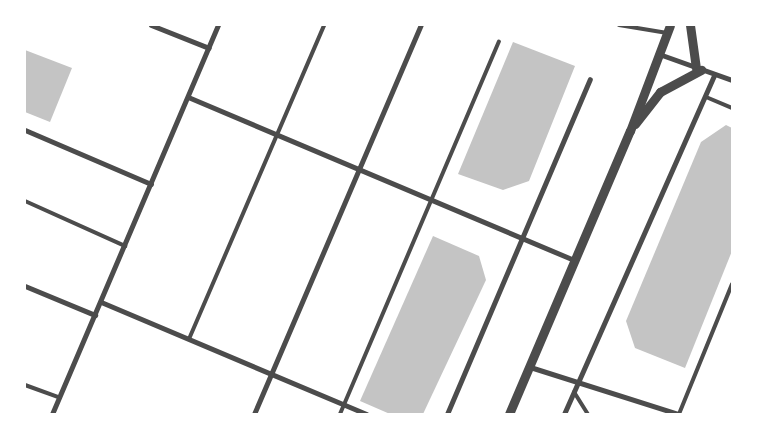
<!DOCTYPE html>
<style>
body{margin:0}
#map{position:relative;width:757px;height:439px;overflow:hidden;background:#fff;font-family:Arial,sans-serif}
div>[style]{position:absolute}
.building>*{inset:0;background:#c4c4c4}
.service>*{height:4px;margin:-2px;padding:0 2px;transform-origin:2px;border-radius:2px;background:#4c4c4c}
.minor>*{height:5px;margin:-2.5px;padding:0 2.5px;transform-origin:2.5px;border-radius:2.5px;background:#4c4c4c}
.tertiary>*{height:9px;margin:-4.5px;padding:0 4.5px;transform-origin:4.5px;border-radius:4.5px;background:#4c4c4c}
span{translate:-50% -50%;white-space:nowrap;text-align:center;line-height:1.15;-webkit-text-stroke:4px #fff;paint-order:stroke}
.frame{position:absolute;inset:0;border:26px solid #fff;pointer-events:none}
</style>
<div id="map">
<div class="building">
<div style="clip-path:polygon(513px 42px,575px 66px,529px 181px,503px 190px,458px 174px)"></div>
<div style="clip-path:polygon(25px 50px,72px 68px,50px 122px,25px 112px)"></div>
<div style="clip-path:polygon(726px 125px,732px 128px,732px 251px,685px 368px,635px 348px,626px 321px,701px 142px)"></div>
<div style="clip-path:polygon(433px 236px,479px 256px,486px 280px,423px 414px,390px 414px,360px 401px)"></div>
</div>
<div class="service">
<div style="left:619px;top:25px;width:49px;rotate:9.5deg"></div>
<div style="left:706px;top:97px;width:28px;rotate:23deg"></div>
<div style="left:25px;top:201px;width:110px;rotate:24.2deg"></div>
<div style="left:189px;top:339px;width:342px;rotate:-66.7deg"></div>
<div style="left:25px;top:385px;width:37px;rotate:20deg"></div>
<div style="left:574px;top:392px;width:26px;rotate:58deg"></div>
<div style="left:340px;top:414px;width:405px;rotate:-66.9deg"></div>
<div style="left:679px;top:414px;width:140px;rotate:-67.8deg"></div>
</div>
<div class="minor">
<div style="left:151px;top:25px;width:62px;rotate:21.6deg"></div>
<div style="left:659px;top:54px;width:77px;rotate:19.6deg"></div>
<div style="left:188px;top:97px;width:419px;rotate:22.9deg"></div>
<div style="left:25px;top:130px;width:137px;rotate:23.2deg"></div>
<div style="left:25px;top:286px;width:76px;rotate:22.5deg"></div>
<div style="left:101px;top:302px;width:288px;rotate:22.9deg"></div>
<div style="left:530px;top:367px;width:155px;rotate:17.6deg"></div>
<div style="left:52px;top:414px;width:423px;rotate:-66.9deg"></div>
<div style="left:254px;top:414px;width:423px;rotate:-66.8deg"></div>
<div style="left:447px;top:414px;width:364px;rotate:-66.9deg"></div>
<div style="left:564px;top:414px;width:371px;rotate:-66.1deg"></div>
</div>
<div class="tertiary">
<div style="left:690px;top:25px;width:43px;rotate:82.1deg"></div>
<div style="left:635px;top:124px;width:41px;rotate:-52deg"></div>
<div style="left:660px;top:92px;width:47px;rotate:-28.2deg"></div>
<div style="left:509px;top:414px;width:308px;rotate:-66.9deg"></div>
<div style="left:630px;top:131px;width:113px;rotate:-69.3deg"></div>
</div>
<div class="frame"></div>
</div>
